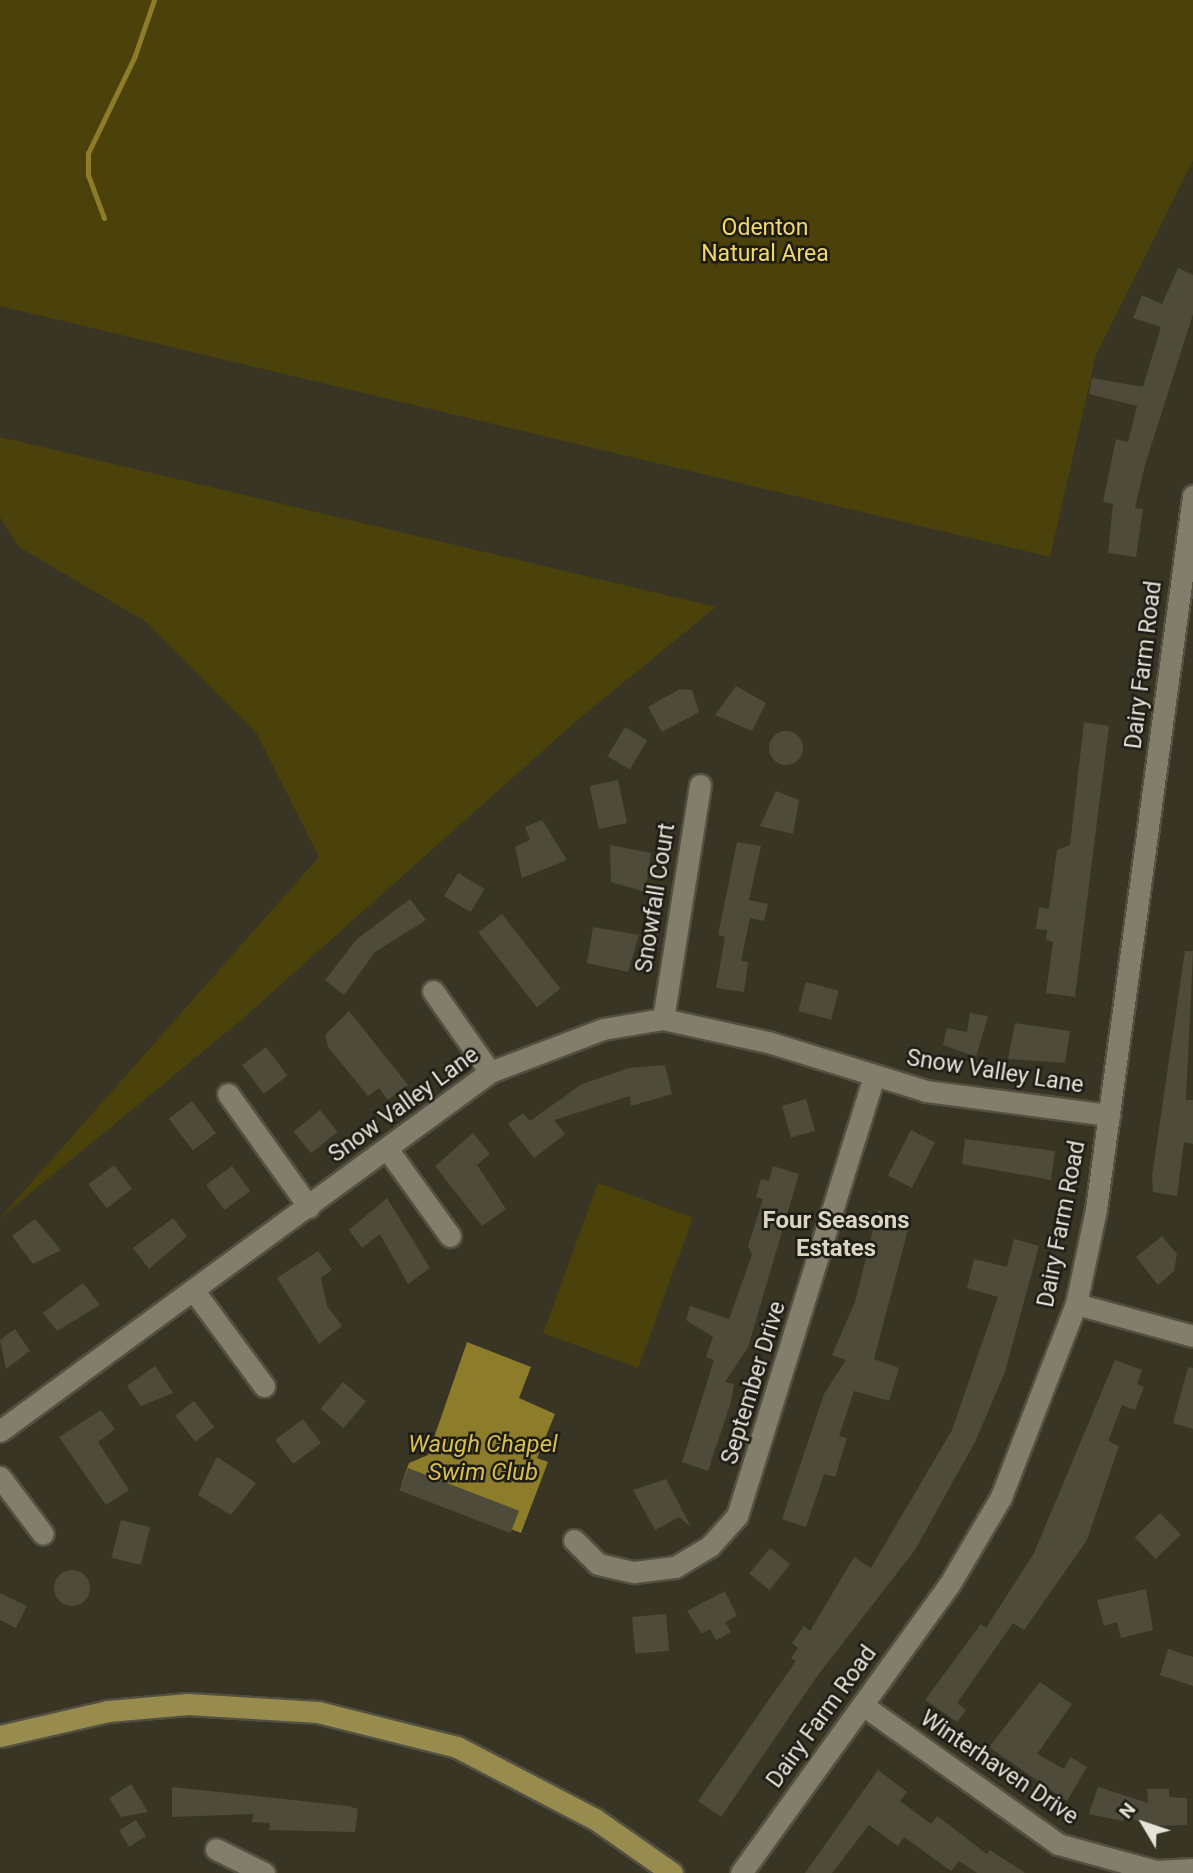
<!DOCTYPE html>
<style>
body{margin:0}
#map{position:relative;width:1193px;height:1873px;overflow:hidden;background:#383524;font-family:Roboto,sans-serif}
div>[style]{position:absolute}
.green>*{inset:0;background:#4b410b;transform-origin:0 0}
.water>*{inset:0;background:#8d7c29}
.stream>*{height:5px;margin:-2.5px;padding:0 2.5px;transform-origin:2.5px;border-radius:2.5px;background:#8d7c29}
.building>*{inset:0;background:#4f4b3a;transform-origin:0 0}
.round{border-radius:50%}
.roads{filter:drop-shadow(2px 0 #535041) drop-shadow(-2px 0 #535041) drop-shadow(0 2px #535041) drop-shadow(0 -2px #535041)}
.minor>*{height:21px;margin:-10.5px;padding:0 10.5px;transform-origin:10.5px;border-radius:10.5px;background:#837e6b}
.major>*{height:21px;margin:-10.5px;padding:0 10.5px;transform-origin:10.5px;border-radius:10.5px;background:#988b4e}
span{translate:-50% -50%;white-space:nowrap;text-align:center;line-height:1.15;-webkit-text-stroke:5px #1e1c15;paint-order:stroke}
.park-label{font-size:23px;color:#f0d86a}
.street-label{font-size:23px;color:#e6e4d9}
.neighbourhood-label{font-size:24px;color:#d9d5c0;font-weight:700}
.water-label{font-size:24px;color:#d7bf4f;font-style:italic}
.north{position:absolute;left:1109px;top:1789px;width:70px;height:70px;-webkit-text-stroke:5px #1e1c15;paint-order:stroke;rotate:309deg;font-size:19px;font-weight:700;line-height:28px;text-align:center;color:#e6e4d9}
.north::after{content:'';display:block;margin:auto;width:24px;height:32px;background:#e6e4d9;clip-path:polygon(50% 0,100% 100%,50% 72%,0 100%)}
</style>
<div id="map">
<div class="green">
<div style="clip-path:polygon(0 0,1193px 0,1193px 160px,1096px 355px,1050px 557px,0 306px)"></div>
<div style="clip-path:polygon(0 437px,716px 607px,574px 723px,239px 1022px,0 1218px,319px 857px,257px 734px,146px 622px,19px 547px,0 517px)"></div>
<div style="left:598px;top:1183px;width:101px;height:160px;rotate:20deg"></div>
</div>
<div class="water">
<div style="clip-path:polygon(467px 1342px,531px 1367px,519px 1398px,555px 1414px,537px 1458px,548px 1462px,521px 1533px,401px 1486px,409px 1463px,428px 1455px)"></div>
</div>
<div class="stream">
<div style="left:104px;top:218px;width:46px;rotate:-110.4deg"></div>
<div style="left:88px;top:175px;width:22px;rotate:-90deg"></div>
<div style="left:88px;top:153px;width:106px;rotate:-64.2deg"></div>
<div style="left:134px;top:58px;width:61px;rotate:-71deg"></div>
</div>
<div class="building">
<div style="clip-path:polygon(1178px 268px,1193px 275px,1193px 314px,1145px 465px,1135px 508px,1143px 509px,1136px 557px,1108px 553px,1113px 504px,1103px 502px,1116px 439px,1128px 442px,1137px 406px,1089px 394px,1092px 378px,1143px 387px,1161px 327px,1133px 318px,1142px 295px,1162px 304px)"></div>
<div style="clip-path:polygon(736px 686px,766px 703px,752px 731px,715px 715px)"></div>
<div style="clip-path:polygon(680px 689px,692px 690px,699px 712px,662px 732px,648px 707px)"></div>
<div style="clip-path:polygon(1084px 722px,1109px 726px,1075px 997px,1046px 993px,1053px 942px,1046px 940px,1047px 930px,1036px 929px,1039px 907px,1049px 909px,1057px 850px,1070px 845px)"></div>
<div style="left:625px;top:727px;width:26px;height:34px;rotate:31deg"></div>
<div class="round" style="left:769px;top:731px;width:34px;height:34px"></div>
<div style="left:618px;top:780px;width:44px;height:29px;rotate:78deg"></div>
<div style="clip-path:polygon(776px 791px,799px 800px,793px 834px,760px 826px)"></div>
<div style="clip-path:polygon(542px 820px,567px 860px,522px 878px,515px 847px,530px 840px,525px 827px)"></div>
<div style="clip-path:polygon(737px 842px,761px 846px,749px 900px,768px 904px,764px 921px,750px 918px,741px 961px,748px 962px,744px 992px,716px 988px,725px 937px,718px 935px)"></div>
<div style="clip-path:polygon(610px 845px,651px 853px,645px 892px,611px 882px)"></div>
<div style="left:458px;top:873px;width:31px;height:27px;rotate:31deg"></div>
<div style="clip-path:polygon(410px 899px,426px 920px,375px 952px,344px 995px,325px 980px,357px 939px)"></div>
<div style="left:502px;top:914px;width:95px;height:30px;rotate:52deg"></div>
<div style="clip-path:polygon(593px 927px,639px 935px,628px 972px,587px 963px)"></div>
<div style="clip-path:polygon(1185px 951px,1193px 951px,1186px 1100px,1193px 1100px,1193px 1144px,1184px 1142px,1177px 1196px,1153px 1192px,1152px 1176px)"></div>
<div style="left:806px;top:982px;width:34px;height:30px;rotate:15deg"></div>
<div style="clip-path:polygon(349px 1011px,408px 1085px,388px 1100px,379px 1088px,368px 1096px,328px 1047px,325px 1035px)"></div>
<div style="clip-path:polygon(970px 1013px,988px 1016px,976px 1057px,943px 1045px,947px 1028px,967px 1032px)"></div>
<div style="clip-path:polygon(1015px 1023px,1070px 1031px,1065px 1063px,1008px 1059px)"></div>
<div style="left:266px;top:1047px;width:36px;height:30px;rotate:53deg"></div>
<div style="clip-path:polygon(665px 1065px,672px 1094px,631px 1106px,630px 1096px,554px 1120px,565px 1134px,534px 1158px,508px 1124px,523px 1113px,530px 1121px,582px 1084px,629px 1068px)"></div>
<div style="left:806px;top:1099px;width:33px;height:25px;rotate:74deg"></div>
<div style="left:192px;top:1101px;width:40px;height:29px;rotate:53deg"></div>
<div style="left:320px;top:1110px;width:28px;height:34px;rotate:51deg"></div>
<div style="left:911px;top:1130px;width:27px;height:51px;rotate:27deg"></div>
<div style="clip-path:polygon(473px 1133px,490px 1154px,477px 1165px,506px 1209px,482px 1226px,435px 1166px)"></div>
<div style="clip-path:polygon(965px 1139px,1055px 1151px,1051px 1180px,962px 1164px)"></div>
<div style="left:114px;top:1165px;width:30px;height:32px;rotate:53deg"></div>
<div style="left:232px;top:1166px;width:31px;height:32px;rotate:54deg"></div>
<div style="clip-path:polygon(773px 1166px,799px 1174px,748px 1347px,725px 1382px,734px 1384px,731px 1402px,708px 1471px,682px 1462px,714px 1360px,706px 1357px,713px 1337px,686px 1320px,690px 1306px,729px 1319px,752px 1255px,748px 1246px,763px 1199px,756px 1197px,761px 1179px,769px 1181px)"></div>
<div style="clip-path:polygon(387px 1198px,430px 1268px,408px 1284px,380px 1234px,362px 1248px,349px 1230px)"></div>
<div style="clip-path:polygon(878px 1210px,910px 1222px,874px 1359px,899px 1368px,889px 1401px,854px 1391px,839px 1436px,847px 1438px,835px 1477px,824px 1474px,806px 1527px,782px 1519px,824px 1394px,846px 1360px,832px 1355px,855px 1302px)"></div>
<div style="clip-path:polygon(173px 1218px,187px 1236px,149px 1269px,133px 1248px)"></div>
<div style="clip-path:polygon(35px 1219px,61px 1250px,33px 1264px,12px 1236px)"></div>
<div style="clip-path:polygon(1162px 1236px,1177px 1254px,1174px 1271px,1158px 1285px,1136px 1257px)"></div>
<div style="clip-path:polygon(1014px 1239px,1039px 1246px,1005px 1372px,976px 1440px,915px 1550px,818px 1675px,721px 1817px,698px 1801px,796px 1661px,791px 1658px,798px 1648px,792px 1643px,804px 1626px,810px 1631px,854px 1557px,871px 1568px,952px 1430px,998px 1297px,967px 1288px,974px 1259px,1007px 1267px)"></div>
<div style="clip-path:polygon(318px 1251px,332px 1270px,321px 1278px,327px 1306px,342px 1326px,319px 1344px,277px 1278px)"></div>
<div style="clip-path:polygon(83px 1283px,100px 1305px,57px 1331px,43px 1313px)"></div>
<div style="clip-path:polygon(15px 1329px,30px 1351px,6px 1369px,0 1340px)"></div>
<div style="clip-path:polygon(1115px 1360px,1142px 1370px,1137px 1384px,1144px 1387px,1135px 1410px,1122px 1405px,1108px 1441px,1119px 1446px,1087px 1540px,1024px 1630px,1013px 1623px,957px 1703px,966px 1710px,957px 1722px,925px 1700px,981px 1624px,986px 1628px,1034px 1553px)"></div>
<div style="clip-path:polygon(155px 1366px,173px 1393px,141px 1406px,127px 1386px)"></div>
<div style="clip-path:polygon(1188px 1367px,1193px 1368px,1193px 1429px,1173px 1423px)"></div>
<div style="left:343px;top:1382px;width:30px;height:35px;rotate:40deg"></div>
<div style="left:194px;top:1401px;width:33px;height:24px;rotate:52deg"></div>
<div style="clip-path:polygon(101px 1410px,115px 1429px,98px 1442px,129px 1490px,106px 1505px,59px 1437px)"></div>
<div style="left:303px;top:1419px;width:30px;height:35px;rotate:53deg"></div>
<div style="clip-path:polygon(217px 1457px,256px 1483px,231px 1515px,198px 1495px)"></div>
<div style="left:408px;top:1468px;width:119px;height:24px;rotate:21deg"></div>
<div style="clip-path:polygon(666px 1479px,691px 1527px,679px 1517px,655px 1530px,633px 1490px)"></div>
<div style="left:1160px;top:1513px;width:30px;height:35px;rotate:46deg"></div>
<div style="left:121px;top:1520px;width:30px;height:39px;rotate:14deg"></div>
<div style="left:770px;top:1548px;width:26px;height:33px;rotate:39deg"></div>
<div class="round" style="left:54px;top:1570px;width:36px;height:36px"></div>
<div style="clip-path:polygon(1146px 1589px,1153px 1630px,1121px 1638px,1117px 1622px,1104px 1626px,1097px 1600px)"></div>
<div style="clip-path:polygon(725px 1591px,737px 1616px,725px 1622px,731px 1632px,716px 1640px,710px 1629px,702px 1634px,687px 1611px)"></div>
<div style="clip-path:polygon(0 1593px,27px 1606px,16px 1628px,0 1620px)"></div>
<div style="left:666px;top:1614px;width:37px;height:34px;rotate:85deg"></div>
<div style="clip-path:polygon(1168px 1649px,1193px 1657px,1193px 1686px,1160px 1675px)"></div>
<div style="clip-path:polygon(1040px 1682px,1072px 1704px,1037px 1754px,1064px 1769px,1070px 1757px,1087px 1767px,1067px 1801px,989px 1747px)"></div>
<div style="clip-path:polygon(878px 1770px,907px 1792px,900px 1801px,931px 1824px,937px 1816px,987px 1854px,990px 1850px,1025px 1873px,977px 1873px,959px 1861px,951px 1871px,904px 1837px,898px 1846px,869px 1825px,832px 1873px,805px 1873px)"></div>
<div style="clip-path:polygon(131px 1784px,148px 1812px,121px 1817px,109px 1798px)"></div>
<div style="clip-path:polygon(172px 1787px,348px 1806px,358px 1809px,355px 1832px,269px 1830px,270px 1823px,252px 1822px,253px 1814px,172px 1817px)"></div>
<div style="clip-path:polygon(1098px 1787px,1148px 1803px,1147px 1789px,1169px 1789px,1169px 1797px,1187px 1798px,1187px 1825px,1148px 1826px,1125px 1815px,1123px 1821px,1089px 1814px)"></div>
<div style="left:136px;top:1820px;width:19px;height:20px;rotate:58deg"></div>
</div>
<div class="roads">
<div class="minor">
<div style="left:433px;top:991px;width:99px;rotate:54.9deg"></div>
<div style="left:663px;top:1019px;width:237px;rotate:-81deg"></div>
<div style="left:228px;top:1094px;width:139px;rotate:54.4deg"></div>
<div style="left:388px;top:1150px;width:106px;rotate:54.2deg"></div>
<div style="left:194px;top:1291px;width:118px;rotate:53.6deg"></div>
<div style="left:1076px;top:1304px;width:121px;rotate:15.3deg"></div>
<div style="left:0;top:1431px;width:607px;rotate:-36.23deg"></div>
<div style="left:490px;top:1072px;width:121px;rotate:-20.8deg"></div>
<div style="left:603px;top:1029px;width:61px;rotate:-9.5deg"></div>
<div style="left:663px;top:1019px;width:107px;rotate:12.4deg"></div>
<div style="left:768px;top:1042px;width:165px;rotate:17.2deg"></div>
<div style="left:926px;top:1091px;width:185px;rotate:7.5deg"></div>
<div style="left:0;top:1477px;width:71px;rotate:53deg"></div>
<div style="left:574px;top:1540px;width:34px;rotate:45deg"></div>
<div style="left:598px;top:1564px;width:37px;rotate:13deg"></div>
<div style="left:634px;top:1572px;width:41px;rotate:-7deg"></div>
<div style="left:675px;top:1567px;width:41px;rotate:-31deg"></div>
<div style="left:710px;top:1546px;width:40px;rotate:-48deg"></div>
<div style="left:737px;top:1516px;width:458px;rotate:-72.7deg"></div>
<div style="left:864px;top:1706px;width:238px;rotate:35.4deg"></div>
<div style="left:1058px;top:1844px;width:102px;rotate:15.4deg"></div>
<div style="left:1156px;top:1871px;width:37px;rotate:-3deg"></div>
<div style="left:216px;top:1849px;width:54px;rotate:26.6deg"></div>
<div style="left:741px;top:1873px;width:355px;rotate:-54.2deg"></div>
<div style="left:949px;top:1585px;width:102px;rotate:-59.4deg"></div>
<div style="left:1001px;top:1497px;width:207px;rotate:-68.8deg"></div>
<div style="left:1076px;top:1304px;width:97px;rotate:-78.1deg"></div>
<div style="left:1096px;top:1209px;width:720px;rotate:-82.25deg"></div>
</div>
<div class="major">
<div style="left:0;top:1736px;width:111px;rotate:-13deg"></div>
<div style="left:108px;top:1711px;width:80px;rotate:-5deg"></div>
<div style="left:188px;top:1704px;width:130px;rotate:3.5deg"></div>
<div style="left:318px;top:1712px;width:143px;rotate:14.1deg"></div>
<div style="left:457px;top:1747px;width:156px;rotate:27.6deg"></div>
<div style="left:595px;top:1819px;width:94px;rotate:35deg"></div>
</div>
</div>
<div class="park-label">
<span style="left:765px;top:241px">Odenton<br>Natural Area</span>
</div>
<div class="street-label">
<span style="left:1144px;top:665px;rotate:-83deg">Dairy Farm Road</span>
<span style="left:656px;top:898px;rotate:-81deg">Snowfall Court</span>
<span style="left:995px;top:1072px;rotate:9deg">Snow Valley Lane</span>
<span style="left:404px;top:1105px;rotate:-36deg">Snow Valley Lane</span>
<span style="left:1062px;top:1224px;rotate:-79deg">Dairy Farm Road</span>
<span style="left:754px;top:1383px;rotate:-73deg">September Drive</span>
<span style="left:822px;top:1717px;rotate:-54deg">Dairy Farm Road</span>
<span style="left:999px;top:1768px;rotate:34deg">Winterhaven Drive</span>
</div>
<div class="neighbourhood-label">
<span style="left:836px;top:1235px">Four Seasons<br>Estates</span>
</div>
<div class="water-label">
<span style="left:483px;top:1459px">Waugh Chapel<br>Swim Club</span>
</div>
<div class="north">N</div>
</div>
